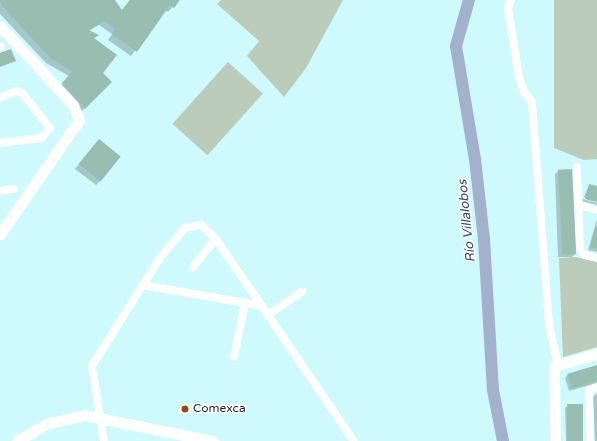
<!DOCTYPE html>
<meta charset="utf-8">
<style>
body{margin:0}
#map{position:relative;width:597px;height:441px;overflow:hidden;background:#cef9fd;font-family:"Varela Round",sans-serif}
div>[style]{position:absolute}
.green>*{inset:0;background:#bcccba;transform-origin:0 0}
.shadow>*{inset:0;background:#0003;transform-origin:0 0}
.river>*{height:12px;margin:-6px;padding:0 6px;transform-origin:6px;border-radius:6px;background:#a3b1cc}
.building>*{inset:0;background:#98bdb1;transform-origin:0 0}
.minor>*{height:8px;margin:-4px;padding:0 4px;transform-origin:4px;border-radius:4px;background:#fff}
.secondary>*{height:11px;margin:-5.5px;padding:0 5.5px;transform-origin:5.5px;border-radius:5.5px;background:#fff}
.dots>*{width:11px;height:11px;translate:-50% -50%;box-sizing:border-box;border:2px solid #fff;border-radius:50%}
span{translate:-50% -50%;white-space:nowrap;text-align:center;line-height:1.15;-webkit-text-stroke:3.5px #fff;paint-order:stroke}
.poi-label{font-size:12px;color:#18292a}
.left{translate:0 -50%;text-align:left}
.water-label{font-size:13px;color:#364a71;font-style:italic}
</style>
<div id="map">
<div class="green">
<div style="clip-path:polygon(221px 0,343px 0,306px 68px,284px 97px,247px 56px,259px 41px,217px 4px)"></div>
<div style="clip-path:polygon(554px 0,597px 0,597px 159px,584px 160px,554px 148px)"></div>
<div style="left:228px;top:62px;width:47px;height:83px;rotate:42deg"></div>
<div style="clip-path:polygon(576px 257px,597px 262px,597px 347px,563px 357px,559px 258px)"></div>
</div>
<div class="shadow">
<div style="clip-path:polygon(0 0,112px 0,121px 11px,130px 0,179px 0,168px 12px,165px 10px,131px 56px,108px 40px,112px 34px,99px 25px,89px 31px,97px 35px,93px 39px,102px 73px,110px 82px,80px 113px,58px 88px,69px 76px,46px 63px,0 14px)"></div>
<div style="clip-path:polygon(94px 145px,100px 181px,96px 185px,75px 169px)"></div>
<div style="clip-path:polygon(571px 170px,575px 254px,572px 257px,558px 257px,555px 174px,558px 171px)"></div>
<div style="clip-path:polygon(589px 185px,597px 187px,597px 201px,584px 197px)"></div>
<div style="left:583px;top:199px;width:15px;height:2px;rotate:16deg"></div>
<div style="clip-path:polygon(597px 219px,597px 252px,588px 250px)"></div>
<div style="clip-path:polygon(597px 366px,597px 383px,569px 391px,565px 378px,568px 375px)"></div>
<div style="clip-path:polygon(596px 394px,597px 394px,597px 441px,595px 441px,593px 397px)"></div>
<div style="clip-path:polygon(568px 405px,583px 441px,566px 441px,565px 408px)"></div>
</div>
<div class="river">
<div style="left:469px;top:0;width:48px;rotate:105.8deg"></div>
<div style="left:456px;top:46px;width:115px;rotate:80.5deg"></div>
<div style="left:475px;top:159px;width:81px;rotate:83.6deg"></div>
<div style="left:484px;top:239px;width:151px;rotate:86.6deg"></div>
<div style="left:493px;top:390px;width:52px;rotate:78.9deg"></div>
</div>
<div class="building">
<div style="clip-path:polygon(0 0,115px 0,122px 10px,130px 0,180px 0,174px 8px,170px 5px,137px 52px,112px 34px,115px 29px,104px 21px,89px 30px,99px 35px,94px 38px,117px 55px,103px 73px,112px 82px,85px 109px,62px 83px,73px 71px,51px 59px,2px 6px)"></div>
<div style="clip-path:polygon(11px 49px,16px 61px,0 67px,0 53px)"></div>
<div style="left:99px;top:139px;width:28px;height:32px;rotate:39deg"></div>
<div style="left:572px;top:169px;width:85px;height:14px;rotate:87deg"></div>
<div style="clip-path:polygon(589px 184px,597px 186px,597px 202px,585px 199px)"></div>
<div style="clip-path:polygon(595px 228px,597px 229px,597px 249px,590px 247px)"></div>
<div style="clip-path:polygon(597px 365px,597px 381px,572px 389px,567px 374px)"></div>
<div style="left:567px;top:404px;width:16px;height:37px"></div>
</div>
<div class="minor">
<div style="left:511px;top:0;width:9px;rotate:111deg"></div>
<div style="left:508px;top:8px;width:70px;rotate:80.9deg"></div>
<div style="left:519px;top:77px;width:16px;rotate:72deg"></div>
<div style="left:524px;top:92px;width:13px;rotate:51deg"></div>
<div style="left:532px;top:102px;width:223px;rotate:85.6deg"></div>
<div style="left:549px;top:324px;width:42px;rotate:77.6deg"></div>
<div style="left:0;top:47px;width:1px;rotate:-45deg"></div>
<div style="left:0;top:98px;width:17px;rotate:-24deg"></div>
<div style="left:16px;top:91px;width:6px;rotate:18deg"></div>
<div style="left:22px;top:93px;width:45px;rotate:51.3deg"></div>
<div style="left:50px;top:128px;width:13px;rotate:129deg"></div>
<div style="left:42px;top:138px;width:42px;rotate:173.2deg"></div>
<div style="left:577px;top:167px;width:83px;rotate:87.9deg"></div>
<div style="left:580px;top:250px;width:7px;rotate:45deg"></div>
<div style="left:585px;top:255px;width:12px;rotate:14deg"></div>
<div style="left:0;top:191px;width:14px;rotate:-8deg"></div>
<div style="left:579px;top:205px;width:19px;rotate:16deg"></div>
<div style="left:193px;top:267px;width:36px;rotate:-51deg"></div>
<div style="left:143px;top:285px;width:121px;rotate:10deg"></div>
<div style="left:268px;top:315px;width:42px;rotate:-34.4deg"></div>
<div style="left:234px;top:357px;width:54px;rotate:-78.3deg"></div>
<div style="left:104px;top:441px;width:76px;rotate:-99.1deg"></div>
<div style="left:92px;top:366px;width:126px;rotate:-57.9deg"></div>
<div style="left:159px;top:259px;width:40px;rotate:-50deg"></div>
<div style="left:185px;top:228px;width:16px;rotate:-11deg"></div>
<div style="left:201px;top:225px;width:21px;rotate:43deg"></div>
<div style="left:216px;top:239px;width:245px;rotate:55.7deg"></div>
<div style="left:590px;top:441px;width:48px;rotate:-91.2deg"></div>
<div style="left:589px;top:393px;width:3px;rotate:-90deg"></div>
<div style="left:589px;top:390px;width:9px;rotate:-21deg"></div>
</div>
<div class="secondary">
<div style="left:0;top:26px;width:108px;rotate:47.3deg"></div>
<div style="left:73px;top:105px;width:16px;rotate:68deg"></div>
<div style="left:79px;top:120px;width:139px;rotate:124.7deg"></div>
<div style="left:17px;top:441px;width:34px;rotate:-30deg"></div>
<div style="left:46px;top:424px;width:39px;rotate:-13deg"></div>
<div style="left:84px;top:415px;width:132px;rotate:11.4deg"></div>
<div style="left:555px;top:441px;width:75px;rotate:-90.8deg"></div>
<div style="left:554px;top:366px;width:45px;rotate:-15.6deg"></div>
</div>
<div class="dots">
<div style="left:185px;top:409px;background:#8c4a18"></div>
</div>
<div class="poi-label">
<span class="left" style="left:193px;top:409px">Comexca</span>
</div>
<div class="water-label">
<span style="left:467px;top:221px;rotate:-96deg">Río Villalobos</span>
</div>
</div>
